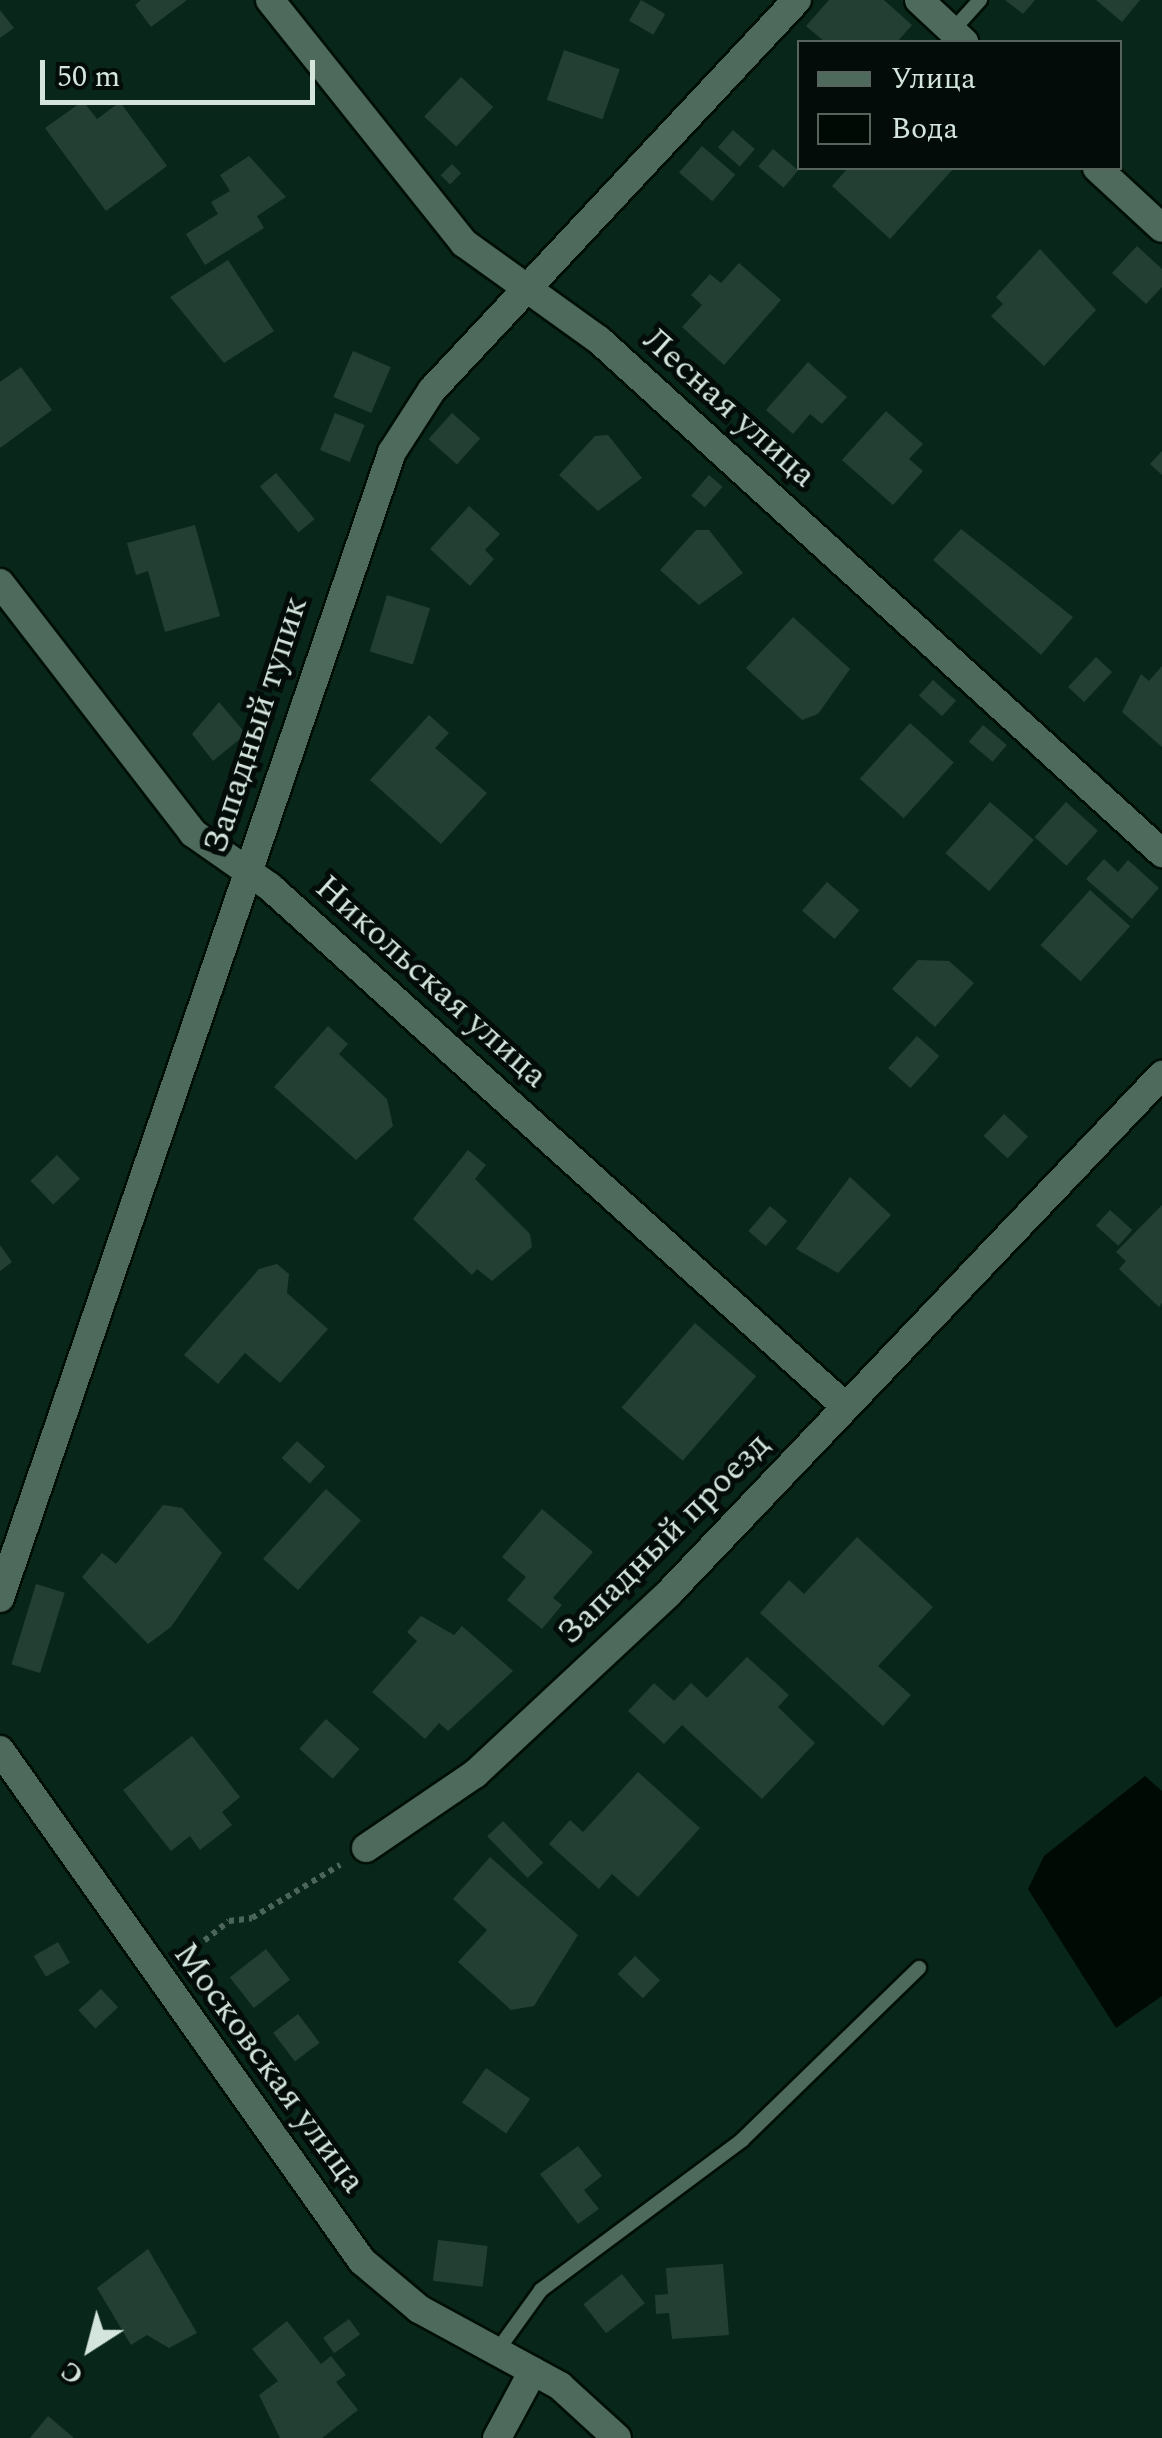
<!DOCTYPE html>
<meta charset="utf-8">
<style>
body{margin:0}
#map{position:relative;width:1162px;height:2438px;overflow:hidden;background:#09261b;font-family:Spectral,serif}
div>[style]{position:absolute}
.water>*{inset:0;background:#000a05}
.building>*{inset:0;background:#233f33;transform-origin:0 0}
.path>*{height:6px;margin-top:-3px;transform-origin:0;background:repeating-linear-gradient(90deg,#4c655b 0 5px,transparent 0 10px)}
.roads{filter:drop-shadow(2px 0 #000f06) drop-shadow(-2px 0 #000f06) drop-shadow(0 2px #000f06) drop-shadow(0 -2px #000f06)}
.lane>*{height:14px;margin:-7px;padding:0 7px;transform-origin:7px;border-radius:7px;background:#4d6a5d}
.street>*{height:28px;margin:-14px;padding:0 14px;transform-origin:14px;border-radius:14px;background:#4d6a5d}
span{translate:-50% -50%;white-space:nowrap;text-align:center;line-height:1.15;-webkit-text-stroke:10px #030c08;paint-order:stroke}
.street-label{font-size:35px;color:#d4e5dd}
.legend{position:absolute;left:797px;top:40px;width:325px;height:130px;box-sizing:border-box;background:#030c08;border:2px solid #57635d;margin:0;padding:12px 18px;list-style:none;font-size:30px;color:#d4e5dd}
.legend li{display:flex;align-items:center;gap:20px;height:50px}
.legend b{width:50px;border:2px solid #57635d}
.north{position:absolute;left:40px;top:2298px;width:100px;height:100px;-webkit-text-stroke:8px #030c08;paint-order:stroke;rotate:216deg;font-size:28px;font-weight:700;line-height:40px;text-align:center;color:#d4e5dd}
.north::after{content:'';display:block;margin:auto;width:35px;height:45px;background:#d4e5dd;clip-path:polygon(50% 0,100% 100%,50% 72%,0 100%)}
.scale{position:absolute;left:40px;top:60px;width:275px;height:45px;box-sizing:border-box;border:5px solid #d4e5dd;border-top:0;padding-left:12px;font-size:30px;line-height:35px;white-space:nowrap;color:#d4e5dd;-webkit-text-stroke:8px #030c08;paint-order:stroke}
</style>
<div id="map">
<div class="water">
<div style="clip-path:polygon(1145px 1776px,1162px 1791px,1162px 1996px,1116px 2028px,1028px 1889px,1044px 1856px)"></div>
</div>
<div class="building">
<div style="clip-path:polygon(141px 0,187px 0,151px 27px,135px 5px)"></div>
<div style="left:641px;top:0;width:28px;height:24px;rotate:30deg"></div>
<div style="clip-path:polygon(829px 0,884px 0,912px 25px,897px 42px,825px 42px,806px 26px)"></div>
<div style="clip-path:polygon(1005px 0,1035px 0,1023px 14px)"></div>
<div style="clip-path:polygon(1096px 0,1140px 0,1122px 22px)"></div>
<div style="clip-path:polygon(0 10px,14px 28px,0 38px)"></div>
<div style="left:564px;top:50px;width:59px;height:53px;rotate:19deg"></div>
<div style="left:461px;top:77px;width:44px;height:54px;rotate:43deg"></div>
<div style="clip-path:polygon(83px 101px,97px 119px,120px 102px,167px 166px,106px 211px,45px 128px)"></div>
<div style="left:733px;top:130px;width:29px;height:23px;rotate:41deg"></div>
<div style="left:702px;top:146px;width:44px;height:35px;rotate:41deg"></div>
<div style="left:773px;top:149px;width:33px;height:23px;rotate:40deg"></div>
<div style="clip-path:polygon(249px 156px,286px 197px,257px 216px,264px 228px,205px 265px,186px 234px,218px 214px,211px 202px,230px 191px,220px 175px)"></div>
<div style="left:452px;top:164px;width:13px;height:16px;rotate:45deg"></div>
<div style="clip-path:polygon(848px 168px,954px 168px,890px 239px,832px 186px)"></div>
<div style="clip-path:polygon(1137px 246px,1162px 269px,1162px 287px,1146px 304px,1112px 273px)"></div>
<div style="clip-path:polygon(1040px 249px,1096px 310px,1044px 366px,991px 316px,1003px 304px,996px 297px)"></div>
<div style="clip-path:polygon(228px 260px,274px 331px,224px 363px,170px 297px)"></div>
<div style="clip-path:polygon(739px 263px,781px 300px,724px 365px,682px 327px,702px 305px,691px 295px,710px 274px,721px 283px)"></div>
<div style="left:353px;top:351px;width:41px;height:50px;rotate:23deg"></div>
<div style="clip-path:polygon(808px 362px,847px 397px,822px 424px,810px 414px,793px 434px,766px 410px)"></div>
<div style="clip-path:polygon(21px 367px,52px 410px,0 448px,0 382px)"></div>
<div style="clip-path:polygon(886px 411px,923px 444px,909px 459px,923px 471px,893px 505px,842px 460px)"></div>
<div style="left:335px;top:413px;width:32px;height:40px;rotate:22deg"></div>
<div style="left:452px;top:413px;width:38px;height:35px;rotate:42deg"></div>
<div style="clip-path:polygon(608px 435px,642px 478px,598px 511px,559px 475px,595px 436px)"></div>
<div style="clip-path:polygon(1162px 451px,1162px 475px,1150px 464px)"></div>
<div style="left:276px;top:473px;width:60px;height:21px;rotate:50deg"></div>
<div style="left:709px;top:475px;width:18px;height:27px;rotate:41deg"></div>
<div style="clip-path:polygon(469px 506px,500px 534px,485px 550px,494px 559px,470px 586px,430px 549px)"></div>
<div style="clip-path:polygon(195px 525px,220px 616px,165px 632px,148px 571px,136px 575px,127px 543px)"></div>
<div style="clip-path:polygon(961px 529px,1073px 617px,1041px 655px,933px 560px)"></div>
<div style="clip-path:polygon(696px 530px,709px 530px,743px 573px,699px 605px,660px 570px)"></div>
<div style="left:387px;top:595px;width:45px;height:59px;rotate:17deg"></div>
<div style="clip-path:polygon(793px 617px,850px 669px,818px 714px,802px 720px,746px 668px)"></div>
<div style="left:1096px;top:657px;width:22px;height:41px;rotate:43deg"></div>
<div style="clip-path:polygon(1162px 666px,1162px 747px,1122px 712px,1141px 674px,1149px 681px)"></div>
<div style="left:933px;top:680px;width:31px;height:21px;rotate:42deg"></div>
<div style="clip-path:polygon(219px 702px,246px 734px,213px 761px,192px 734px)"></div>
<div style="clip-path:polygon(429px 715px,449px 733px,435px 748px,487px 793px,441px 844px,370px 780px)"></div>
<div style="left:910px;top:723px;width:59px;height:75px;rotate:42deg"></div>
<div style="left:983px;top:725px;width:31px;height:22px;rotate:40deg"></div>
<div style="left:990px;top:802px;width:58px;height:68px;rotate:41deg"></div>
<div style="left:1066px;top:802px;width:43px;height:47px;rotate:42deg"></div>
<div style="clip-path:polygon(1104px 859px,1118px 872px,1128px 860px,1159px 888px,1132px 919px,1086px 879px)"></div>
<div style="left:827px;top:882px;width:43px;height:38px;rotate:41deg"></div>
<div style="left:1090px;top:890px;width:54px;height:74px;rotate:42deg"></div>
<div style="clip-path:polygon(918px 960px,949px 961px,974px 983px,935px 1027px,892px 989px)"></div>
<div style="clip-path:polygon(328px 1026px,348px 1044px,339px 1054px,387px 1099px,393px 1126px,356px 1160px,274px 1087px)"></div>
<div style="left:917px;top:1036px;width:30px;height:43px;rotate:42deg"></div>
<div style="left:1004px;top:1114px;width:33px;height:30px;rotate:43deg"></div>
<div style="clip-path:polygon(468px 1150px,486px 1165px,475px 1179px,530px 1234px,532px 1247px,492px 1281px,477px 1269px,472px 1275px,413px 1219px)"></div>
<div style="left:57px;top:1155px;width:33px;height:37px;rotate:46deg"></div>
<div style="clip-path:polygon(850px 1177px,891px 1215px,838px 1273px,796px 1249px)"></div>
<div style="clip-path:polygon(1162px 1205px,1162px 1303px,1159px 1307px,1119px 1269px,1126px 1261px,1116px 1252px)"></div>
<div style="left:770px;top:1206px;width:23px;height:33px;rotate:41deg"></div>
<div style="left:1110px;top:1210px;width:30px;height:21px;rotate:42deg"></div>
<div style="clip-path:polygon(0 1245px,12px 1262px,0 1271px)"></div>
<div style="clip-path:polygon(277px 1264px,289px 1274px,287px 1293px,328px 1329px,280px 1383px,245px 1353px,218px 1384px,184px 1355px,259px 1269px)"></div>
<div style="left:695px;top:1323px;width:81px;height:112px;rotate:41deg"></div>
<div style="left:297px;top:1441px;width:38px;height:23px;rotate:42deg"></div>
<div style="left:326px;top:1489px;width:47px;height:94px;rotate:42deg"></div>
<div style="clip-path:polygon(163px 1505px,182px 1508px,222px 1553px,171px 1627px,148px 1644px,82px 1577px,102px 1553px,116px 1564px)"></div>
<div style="clip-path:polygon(542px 1509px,593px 1552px,553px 1598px,562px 1605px,542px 1629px,507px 1600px,526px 1577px,502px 1557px)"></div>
<div style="clip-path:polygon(857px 1537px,933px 1607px,878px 1666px,911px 1695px,883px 1726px,760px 1613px,789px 1580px,804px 1594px)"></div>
<div style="left:36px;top:1584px;width:30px;height:84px;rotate:17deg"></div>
<div style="clip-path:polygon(421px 1616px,454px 1635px,462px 1626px,513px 1671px,448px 1731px,439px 1723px,425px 1739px,372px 1692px,417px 1641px,407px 1632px)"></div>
<div style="clip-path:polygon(747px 1657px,789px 1695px,778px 1707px,815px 1743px,762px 1799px,682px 1725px,664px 1744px,628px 1711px,654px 1683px,674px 1701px,691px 1683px,707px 1698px)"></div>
<div style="left:326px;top:1719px;width:45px;height:40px;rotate:42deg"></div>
<div style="clip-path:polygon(192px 1736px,240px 1797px,222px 1812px,232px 1825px,200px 1850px,190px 1836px,171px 1851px,123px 1790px)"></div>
<div style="clip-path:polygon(638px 1772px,700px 1828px,638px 1897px,612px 1874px,599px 1889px,549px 1844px,570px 1820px,583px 1832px)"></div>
<div style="left:503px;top:1821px;width:58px;height:22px;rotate:46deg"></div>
<div style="clip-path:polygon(490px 1857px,578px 1935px,534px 2006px,511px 2010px,458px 1962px,487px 1930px,453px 1899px)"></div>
<div style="left:58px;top:1942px;width:24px;height:28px;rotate:60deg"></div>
<div style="left:266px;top:1949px;width:39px;height:46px;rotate:52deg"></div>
<div style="left:635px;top:1956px;width:35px;height:25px;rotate:44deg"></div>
<div style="left:101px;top:1989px;width:25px;height:31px;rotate:47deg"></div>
<div style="left:298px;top:2014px;width:36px;height:31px;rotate:53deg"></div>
<div style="left:486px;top:2068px;width:54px;height:42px;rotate:35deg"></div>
<div style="clip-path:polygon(578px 2146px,602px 2176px,584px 2190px,599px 2209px,578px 2224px,540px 2174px)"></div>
<div style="left:438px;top:2240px;width:50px;height:41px;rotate:7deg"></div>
<div style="clip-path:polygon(148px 2249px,197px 2333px,169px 2348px,147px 2335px,131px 2345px,97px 2288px)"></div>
<div style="clip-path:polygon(723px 2264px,729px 2335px,672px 2339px,669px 2313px,656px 2314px,655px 2295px,668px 2294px,666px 2268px)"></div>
<div style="left:622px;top:2274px;width:37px;height:49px;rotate:52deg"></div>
<div style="left:349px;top:2319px;width:19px;height:32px;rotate:54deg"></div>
<div style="clip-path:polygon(287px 2321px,321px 2364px,331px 2356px,346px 2375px,336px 2382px,358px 2410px,322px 2438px,280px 2438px,259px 2395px,278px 2381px,252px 2349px)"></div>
<div style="clip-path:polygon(48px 2416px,74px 2438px,30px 2438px)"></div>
</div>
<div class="path">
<div style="left:181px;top:1959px;width:61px;rotate:-38.4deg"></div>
<div style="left:229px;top:1921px;width:23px;rotate:-7deg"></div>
<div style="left:252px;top:1918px;width:103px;rotate:-31.1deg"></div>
</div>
<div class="roads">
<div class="lane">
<div style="left:952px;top:31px;width:42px;rotate:-47.9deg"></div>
<div style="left:497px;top:2351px;width:75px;rotate:-54.2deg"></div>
<div style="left:541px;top:2290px;width:251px;rotate:-36.7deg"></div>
<div style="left:742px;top:2140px;width:247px;rotate:-44.2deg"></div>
</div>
<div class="street">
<div style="left:270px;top:0;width:311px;rotate:51.4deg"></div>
<div style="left:464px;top:243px;width:166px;rotate:35.7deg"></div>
<div style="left:599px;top:340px;width:762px;rotate:42.34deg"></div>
<div style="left:919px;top:0;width:62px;rotate:43deg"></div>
<div style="left:1097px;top:168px;width:88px;rotate:42.7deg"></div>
<div style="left:0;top:583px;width:316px;rotate:52.3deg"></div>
<div style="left:193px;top:833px;width:94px;rotate:35deg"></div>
<div style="left:270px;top:887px;width:776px;rotate:42.08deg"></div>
<div style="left:0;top:1598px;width:1211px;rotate:-71.12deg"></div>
<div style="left:392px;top:452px;width:74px;rotate:-57.2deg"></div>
<div style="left:432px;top:390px;width:534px;rotate:-46.9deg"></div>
<div style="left:0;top:1750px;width:626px;rotate:54.69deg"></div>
<div style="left:362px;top:2261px;width:75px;rotate:40.1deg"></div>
<div style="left:419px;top:2309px;width:161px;rotate:28.6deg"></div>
<div style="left:560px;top:2386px;width:77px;rotate:42.4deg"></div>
<div style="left:366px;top:1848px;width:132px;rotate:-34.2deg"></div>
<div style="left:475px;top:1774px;width:264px;rotate:-43deg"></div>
<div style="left:668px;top:1594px;width:717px;rotate:-46.41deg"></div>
<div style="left:497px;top:2438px;width:76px;rotate:-61.8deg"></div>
</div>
</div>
<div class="street-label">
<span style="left:729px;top:408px;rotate:42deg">Лесная улица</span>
<span style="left:256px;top:725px;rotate:-72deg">Западный тупик</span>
<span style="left:431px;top:982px;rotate:42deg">Никольская улица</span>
<span style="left:664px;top:1539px;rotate:-45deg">Западный проезд</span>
<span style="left:269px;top:2068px;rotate:54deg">Московская улица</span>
</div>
<ul class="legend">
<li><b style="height:12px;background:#4d6a5d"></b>Улица</li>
<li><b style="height:28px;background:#000a05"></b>Вода</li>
</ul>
<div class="north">С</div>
<div class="scale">50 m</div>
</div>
